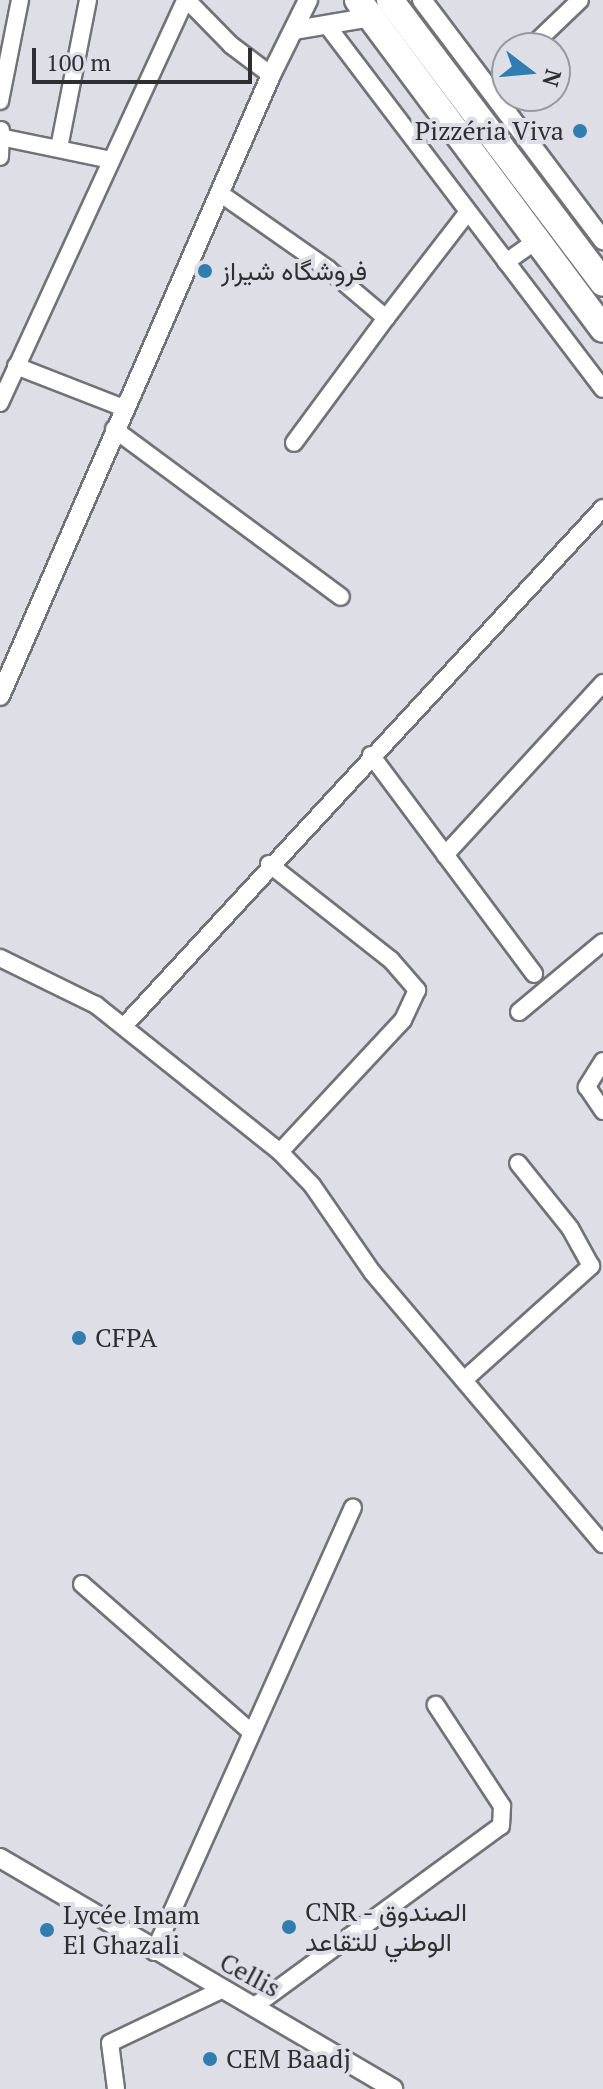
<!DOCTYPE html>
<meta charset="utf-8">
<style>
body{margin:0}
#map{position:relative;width:603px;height:2089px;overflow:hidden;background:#dedee7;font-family:"PT Serif",Vazirmatn,serif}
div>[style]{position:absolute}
.roads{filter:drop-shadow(2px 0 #727279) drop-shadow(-2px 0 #727279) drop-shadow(0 2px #727279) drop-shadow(0 -2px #727279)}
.minor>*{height:16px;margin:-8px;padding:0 8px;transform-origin:8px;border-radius:8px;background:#fff}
.tertiary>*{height:18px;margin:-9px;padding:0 9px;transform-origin:9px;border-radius:9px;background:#fff}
.trunk>*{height:26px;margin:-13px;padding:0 13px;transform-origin:13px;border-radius:13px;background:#fff}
.dots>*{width:22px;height:22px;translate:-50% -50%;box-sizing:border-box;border:4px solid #dedee7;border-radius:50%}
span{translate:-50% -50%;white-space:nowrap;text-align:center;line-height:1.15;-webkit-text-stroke:8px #dedee7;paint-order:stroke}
.poi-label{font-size:26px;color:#2f2f32}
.right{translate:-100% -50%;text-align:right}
.left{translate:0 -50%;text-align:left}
.street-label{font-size:26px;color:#2f2f32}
.north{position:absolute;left:491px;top:32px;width:80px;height:80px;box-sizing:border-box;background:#dedee7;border:2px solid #98989f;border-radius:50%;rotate:106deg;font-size:22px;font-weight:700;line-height:32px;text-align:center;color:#2f2f32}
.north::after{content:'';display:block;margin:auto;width:28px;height:36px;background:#327db0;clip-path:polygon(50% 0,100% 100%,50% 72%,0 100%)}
.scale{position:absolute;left:32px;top:48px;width:220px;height:36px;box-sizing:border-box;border:4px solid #2f2f32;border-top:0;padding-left:10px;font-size:24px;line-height:28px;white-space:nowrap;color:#2f2f32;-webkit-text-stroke:6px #dedee7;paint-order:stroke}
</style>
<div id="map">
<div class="roads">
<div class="minor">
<div style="left:187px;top:0;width:63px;rotate:45.6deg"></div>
<div style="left:231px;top:45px;width:50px;rotate:36.9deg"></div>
<div style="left:326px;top:24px;width:458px;rotate:52.8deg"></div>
<div style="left:530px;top:48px;width:69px;rotate:-43.8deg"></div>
<div style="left:0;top:101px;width:103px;rotate:-78.8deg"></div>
<div style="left:0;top:137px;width:113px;rotate:11.7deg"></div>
<div style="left:59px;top:148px;width:151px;rotate:-78.9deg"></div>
<div style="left:0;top:157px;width:27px;rotate:-88deg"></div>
<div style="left:221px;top:194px;width:131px;rotate:35deg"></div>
<div style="left:328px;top:269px;width:76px;rotate:40.2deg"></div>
<div style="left:386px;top:318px;width:155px;rotate:126.4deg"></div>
<div style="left:506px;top:262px;width:37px;rotate:-35deg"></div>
<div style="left:386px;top:318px;width:134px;rotate:-52.3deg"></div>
<div style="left:16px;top:366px;width:116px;rotate:21.3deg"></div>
<div style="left:0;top:403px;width:443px;rotate:-65.3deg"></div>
<div style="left:114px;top:429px;width:282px;rotate:36.5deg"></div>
<div style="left:371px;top:755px;width:273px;rotate:53.3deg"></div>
<div style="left:445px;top:855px;width:234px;rotate:-47.4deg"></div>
<div style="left:269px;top:864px;width:155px;rotate:38.2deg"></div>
<div style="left:391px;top:960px;width:40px;rotate:49deg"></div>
<div style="left:417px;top:990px;width:33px;rotate:115deg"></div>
<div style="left:403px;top:1020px;width:180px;rotate:133deg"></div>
<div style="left:0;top:958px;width:107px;rotate:26.1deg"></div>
<div style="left:96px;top:1005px;width:236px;rotate:38.6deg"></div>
<div style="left:280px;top:1152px;width:46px;rotate:45.9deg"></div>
<div style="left:312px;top:1185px;width:106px;rotate:55.4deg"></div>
<div style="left:372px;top:1272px;width:357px;rotate:49.7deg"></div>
<div style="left:519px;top:1012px;width:109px;rotate:-39.8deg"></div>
<div style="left:125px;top:1025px;width:704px;rotate:-47.24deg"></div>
<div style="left:603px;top:1061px;width:31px;rotate:122deg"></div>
<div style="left:587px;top:1087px;width:29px;rotate:56deg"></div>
<div style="left:464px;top:1380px;width:171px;rotate:-41.9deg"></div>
<div style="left:591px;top:1266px;width:43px;rotate:-118.9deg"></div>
<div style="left:570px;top:1228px;width:83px;rotate:-128.7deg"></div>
<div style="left:82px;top:1584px;width:225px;rotate:41.2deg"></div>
<div style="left:154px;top:1952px;width:487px;rotate:-65.9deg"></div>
<div style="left:256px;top:2005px;width:303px;rotate:-36.2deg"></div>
<div style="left:501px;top:1826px;width:20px;rotate:-87deg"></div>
<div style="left:502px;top:1806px;width:121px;rotate:-123.2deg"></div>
<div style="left:116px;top:2089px;width:46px;rotate:-97.4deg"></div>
<div style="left:110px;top:2043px;width:125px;rotate:-25.5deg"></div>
</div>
<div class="tertiary">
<div style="left:422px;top:0;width:301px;rotate:53deg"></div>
<div style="left:295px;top:30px;width:77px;rotate:-9.7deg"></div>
<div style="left:0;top:696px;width:678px;rotate:-66.42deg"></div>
<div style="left:271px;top:75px;width:84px;rotate:-63.7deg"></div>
<div style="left:0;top:1858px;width:456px;rotate:30.4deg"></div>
</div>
<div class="trunk">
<div style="left:358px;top:0;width:410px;rotate:53.3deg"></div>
<div style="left:390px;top:0;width:354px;rotate:53deg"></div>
</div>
</div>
<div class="dots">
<div style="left:580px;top:131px;background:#327db0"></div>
<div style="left:205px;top:271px;background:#327db0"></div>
<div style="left:79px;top:1338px;background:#327db0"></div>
<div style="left:289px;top:1927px;background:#327db0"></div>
<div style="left:47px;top:1930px;background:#327db0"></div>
<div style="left:210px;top:2059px;background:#327db0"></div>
</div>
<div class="poi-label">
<span class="right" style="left:564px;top:131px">Pizzéria Viva</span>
<span class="left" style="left:221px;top:271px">فروشگاه شيراز</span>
<span class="left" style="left:95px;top:1338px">CFPA</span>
<span class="left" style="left:305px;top:1927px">CNR - الصندوق<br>الوطني للتقاعد</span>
<span class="left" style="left:63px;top:1930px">Lycée Imam<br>El Ghazali</span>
<span class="left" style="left:226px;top:2059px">CEM Baadj</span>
</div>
<div class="street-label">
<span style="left:250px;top:1975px;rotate:28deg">Cellis</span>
</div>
<div class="north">N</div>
<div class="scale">100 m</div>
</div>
